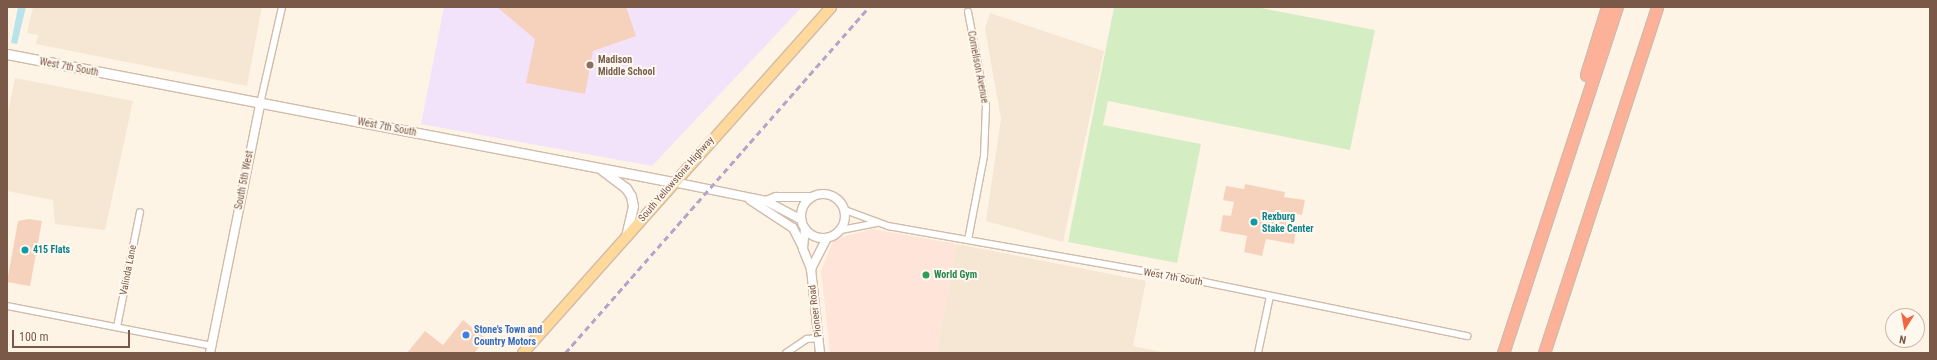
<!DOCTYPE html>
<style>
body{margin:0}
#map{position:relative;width:1937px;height:360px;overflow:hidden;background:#fef4e6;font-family:"Roboto Condensed",sans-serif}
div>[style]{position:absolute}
.residential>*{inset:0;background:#f6e6d4}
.commercial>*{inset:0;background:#ffe4d9}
.education>*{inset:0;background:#f2e3fb}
.green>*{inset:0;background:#d5edc3}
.water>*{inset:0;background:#b9e3ea}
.building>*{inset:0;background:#f6d2bc}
.roads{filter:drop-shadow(1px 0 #d1bbaa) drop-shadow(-1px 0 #d1bbaa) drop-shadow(0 1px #d1bbaa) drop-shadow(0 -1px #d1bbaa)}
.minor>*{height:6px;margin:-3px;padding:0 3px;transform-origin:3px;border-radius:3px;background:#fff}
.tertiary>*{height:8px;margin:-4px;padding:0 4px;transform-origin:4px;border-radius:4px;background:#fff}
.tertiary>.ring{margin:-4px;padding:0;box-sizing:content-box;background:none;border:8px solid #fff;border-radius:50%}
.secondary>*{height:9px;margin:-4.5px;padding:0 4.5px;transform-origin:4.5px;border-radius:4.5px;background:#fff}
.primary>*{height:10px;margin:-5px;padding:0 5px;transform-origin:5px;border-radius:5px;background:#ffd99c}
.motorway>*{height:11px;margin:-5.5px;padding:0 5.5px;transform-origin:5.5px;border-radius:5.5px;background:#fdb199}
.rail>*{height:2.5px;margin-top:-1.25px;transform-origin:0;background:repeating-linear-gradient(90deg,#b7a3ca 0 6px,transparent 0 10px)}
.dots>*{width:11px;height:11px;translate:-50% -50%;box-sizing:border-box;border:2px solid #fff8ee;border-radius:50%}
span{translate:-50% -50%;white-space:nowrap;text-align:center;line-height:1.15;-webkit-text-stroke:4px #fff8ee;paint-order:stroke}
.education-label{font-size:10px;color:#785e54;font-weight:700}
.left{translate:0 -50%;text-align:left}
.street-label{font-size:10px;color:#7a5948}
.culture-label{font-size:10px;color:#0d838f;font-weight:700}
.leisure-label{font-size:10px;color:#27864d;font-weight:700}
.shop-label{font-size:10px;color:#366cbe;font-weight:700}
.frame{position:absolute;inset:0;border:8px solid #7a5948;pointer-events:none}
.north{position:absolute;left:1885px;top:308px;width:40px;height:40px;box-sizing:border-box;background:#fff8ee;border:1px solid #cab8ac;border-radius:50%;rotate:191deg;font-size:11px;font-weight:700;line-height:16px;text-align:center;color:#7a5948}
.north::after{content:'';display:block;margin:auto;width:14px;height:18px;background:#f16742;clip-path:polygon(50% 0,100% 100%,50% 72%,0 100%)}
.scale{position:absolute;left:12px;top:330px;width:118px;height:18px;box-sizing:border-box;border:2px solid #7a5948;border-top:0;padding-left:5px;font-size:12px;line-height:14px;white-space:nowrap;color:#7a5948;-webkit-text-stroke:3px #fff8ee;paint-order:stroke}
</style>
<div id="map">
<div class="residential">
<div style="clip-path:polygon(33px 7px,262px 7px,247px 86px,36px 44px,38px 35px,27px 33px)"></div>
<div style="clip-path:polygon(990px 13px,1104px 51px,1063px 242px,986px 221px,1001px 119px,985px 29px)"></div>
<div style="clip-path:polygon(15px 78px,133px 101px,105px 230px,55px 224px,53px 200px,7px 191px,7px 117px)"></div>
<div style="clip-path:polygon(957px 244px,1146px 281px,1133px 346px,1166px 353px,927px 353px,937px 350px)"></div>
</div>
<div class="commercial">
<div style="clip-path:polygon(872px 229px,957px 244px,937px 350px,927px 353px,830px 353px,821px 271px,834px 239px)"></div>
</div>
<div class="education">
<div style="clip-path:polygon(444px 7px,802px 7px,652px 166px,421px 124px)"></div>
</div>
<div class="green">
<div style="clip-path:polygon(1114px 7px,1256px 7px,1375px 30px,1350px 150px,1108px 101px,1103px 125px,1201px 144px,1177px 263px,1068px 242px)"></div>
</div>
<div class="water">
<div style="clip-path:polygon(18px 7px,26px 7px,17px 44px,11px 43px)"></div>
</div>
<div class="building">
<div style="clip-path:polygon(497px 7px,626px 7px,636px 36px,593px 51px,585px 94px,526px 83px,535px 39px)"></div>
<div style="clip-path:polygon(1245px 184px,1285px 192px,1284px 197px,1305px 200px,1302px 215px,1288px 212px,1286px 227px,1296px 229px,1294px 244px,1266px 239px,1262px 256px,1244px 252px,1247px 236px,1220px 231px,1223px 215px,1231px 216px,1234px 202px,1223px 200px,1226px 186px,1244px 189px)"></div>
<div style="clip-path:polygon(29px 219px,42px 221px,30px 286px,7px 282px,18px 221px)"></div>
<div style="clip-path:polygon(463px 320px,486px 339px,474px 353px,407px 353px,425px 331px,443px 345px)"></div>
</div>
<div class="roads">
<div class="minor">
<div style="left:260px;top:104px;width:99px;rotate:-77.2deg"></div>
<div style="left:845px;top:210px;width:46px;rotate:20.4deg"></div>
<div style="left:888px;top:226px;width:321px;rotate:10deg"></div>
<div style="left:1204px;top:282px;width:269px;rotate:11.6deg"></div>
<div style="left:841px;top:230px;width:36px;rotate:-11deg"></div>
<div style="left:968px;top:240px;width:86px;rotate:-79.2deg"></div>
<div style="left:984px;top:156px;width:50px;rotate:-87.7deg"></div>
<div style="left:986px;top:106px;width:96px;rotate:-100.8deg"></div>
<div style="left:7px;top:306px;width:209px;rotate:11deg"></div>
<div style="left:117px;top:327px;width:117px;rotate:-78.7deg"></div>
<div style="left:786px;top:353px;width:25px;rotate:-34deg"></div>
<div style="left:807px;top:339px;width:12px;rotate:-5deg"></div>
<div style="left:1258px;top:353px;width:58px;rotate:-78.1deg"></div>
</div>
<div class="tertiary">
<div style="left:673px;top:182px;width:95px;rotate:11.5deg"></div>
<div style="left:766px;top:201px;width:40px;rotate:28deg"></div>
<div class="ring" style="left:801px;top:194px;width:36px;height:36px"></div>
<div style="left:750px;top:200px;width:51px;rotate:33.1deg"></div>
<div style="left:793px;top:228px;width:22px;rotate:63deg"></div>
<div style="left:766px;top:201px;width:11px;rotate:-22deg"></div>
<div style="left:776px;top:197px;width:35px"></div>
<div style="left:805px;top:229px;width:20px;rotate:96deg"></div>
<div style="left:803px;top:249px;width:22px;rotate:68deg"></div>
<div style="left:811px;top:269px;width:84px;rotate:83.9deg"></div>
<div style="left:811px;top:269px;width:35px;rotate:-63deg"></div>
<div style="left:210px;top:353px;width:254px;rotate:-78.6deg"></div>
</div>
<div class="secondary">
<div style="left:7px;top:54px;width:678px;rotate:10.88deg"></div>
<div style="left:602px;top:170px;width:30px;rotate:37deg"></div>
<div style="left:626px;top:188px;width:9px;rotate:58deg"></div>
<div style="left:631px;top:196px;width:10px;rotate:79deg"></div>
<div style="left:633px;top:206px;width:32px;rotate:103deg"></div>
</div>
<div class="primary">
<div style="left:523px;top:353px;width:463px;rotate:-48.3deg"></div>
</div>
<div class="motorway">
<div style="left:1586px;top:75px;width:71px;rotate:-72.8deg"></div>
<div style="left:1503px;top:353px;width:364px;rotate:-71.8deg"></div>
<div style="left:1544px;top:353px;width:364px;rotate:-71.9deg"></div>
</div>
</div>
<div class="rail">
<div style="left:565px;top:353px;width:461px;rotate:-48.7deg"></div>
</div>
<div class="dots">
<div style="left:590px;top:65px;background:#8d6e63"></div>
<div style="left:1254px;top:222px;background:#0f9aa8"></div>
<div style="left:25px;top:250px;background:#0f9aa8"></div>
<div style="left:926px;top:275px;background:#2e9e5b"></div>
<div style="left:466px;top:335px;background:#3f7fe0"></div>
</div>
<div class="education-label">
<span class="left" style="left:598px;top:65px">Madison<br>Middle School</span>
</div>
<div class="street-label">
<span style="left:69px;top:67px;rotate:11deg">West 7th South</span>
<span style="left:978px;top:67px;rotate:79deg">Cornelison Avenue</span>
<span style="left:387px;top:127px;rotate:11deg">West 7th South</span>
<span style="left:676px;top:179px;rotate:-49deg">South Yellowstone Highway</span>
<span style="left:244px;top:180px;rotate:-79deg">South 5th West</span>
<span style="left:128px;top:270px;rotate:-79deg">Valinda Lane</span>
<span style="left:1173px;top:277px;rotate:10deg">West 7th South</span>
<span style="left:815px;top:311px;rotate:-97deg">Pioneer Road</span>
</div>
<div class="culture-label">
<span class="left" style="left:1262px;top:222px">Rexburg<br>Stake Center</span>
<span class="left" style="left:33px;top:250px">415 Flats</span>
</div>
<div class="leisure-label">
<span class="left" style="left:934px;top:275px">World Gym</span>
</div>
<div class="shop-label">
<span class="left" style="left:474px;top:335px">Stone's Town and<br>Country Motors</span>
</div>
<div class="frame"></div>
<div class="north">N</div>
<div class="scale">100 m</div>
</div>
